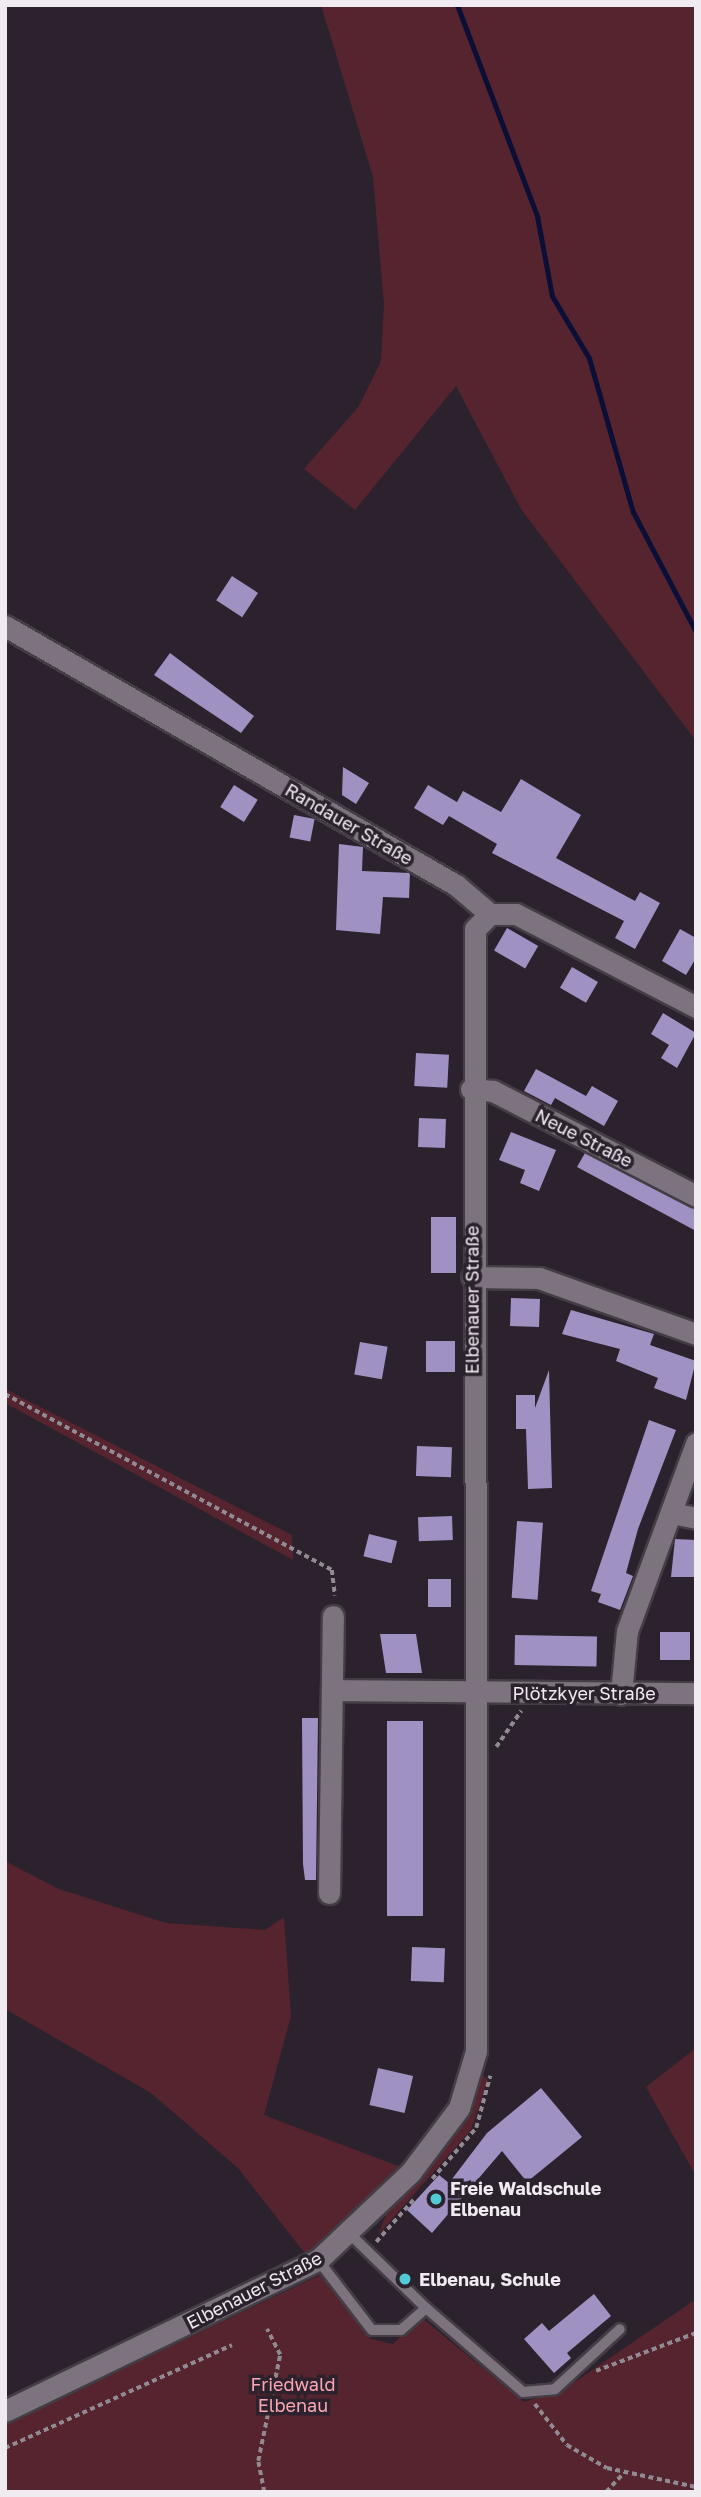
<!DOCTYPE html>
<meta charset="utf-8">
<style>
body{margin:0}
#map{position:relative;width:701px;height:2497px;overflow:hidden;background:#2b222d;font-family:"Golos Text",sans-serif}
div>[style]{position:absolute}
.green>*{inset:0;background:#55242e}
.stream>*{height:5px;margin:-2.5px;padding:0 2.5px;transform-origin:2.5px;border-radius:2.5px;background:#0b0f35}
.building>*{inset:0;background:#a091c3;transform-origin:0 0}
.path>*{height:3.5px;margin-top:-1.75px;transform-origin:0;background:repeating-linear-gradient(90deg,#918a92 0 5px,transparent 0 8.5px)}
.roads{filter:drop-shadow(2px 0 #443d45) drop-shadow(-2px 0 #443d45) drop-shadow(0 2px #443d45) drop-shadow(0 -2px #443d45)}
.lane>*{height:10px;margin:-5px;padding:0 5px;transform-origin:5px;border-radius:5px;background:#7d737f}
.street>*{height:21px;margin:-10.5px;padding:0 10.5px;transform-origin:10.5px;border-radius:10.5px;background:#7d737f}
.secondary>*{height:21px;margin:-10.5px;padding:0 10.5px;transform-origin:10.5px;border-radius:10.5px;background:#7d737f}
.dots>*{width:19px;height:19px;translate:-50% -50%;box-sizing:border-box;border:4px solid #2b222d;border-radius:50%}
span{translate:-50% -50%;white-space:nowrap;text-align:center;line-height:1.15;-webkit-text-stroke:7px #2b222d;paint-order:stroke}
.street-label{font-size:18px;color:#f0eaf1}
.poi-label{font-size:18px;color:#f0eaf1;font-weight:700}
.left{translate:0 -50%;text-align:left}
.park-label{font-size:18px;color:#fda6b3}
.frame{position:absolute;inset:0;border:7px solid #f0eaf1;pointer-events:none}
</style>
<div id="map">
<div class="green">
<div style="clip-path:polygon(321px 5px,696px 5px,696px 741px,521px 509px,456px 386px,355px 510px,304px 469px,359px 406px,381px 361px,384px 304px,373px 177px)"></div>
<div style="clip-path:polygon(5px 1389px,292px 1535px,293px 1560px,5px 1403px)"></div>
<div style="clip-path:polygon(5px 1861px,59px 1889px,166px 1923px,265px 1930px,284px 1917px,291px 2016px,264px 2115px,403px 2168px,307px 2256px,238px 2168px,151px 2093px,5px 2009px)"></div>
<div style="clip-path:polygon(696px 2048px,696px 2176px,646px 2087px)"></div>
<div style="clip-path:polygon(482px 2074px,488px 2080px,471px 2130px,378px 2235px,386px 2215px,453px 2129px)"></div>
<div style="clip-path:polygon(322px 2274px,371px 2339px,393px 2344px,421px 2317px,524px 2402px,563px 2390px,696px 2299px,696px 2492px,5px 2492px,5px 2425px)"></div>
</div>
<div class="stream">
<div style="left:457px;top:5px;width:226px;rotate:69.2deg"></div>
<div style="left:537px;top:216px;width:81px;rotate:79.4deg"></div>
<div style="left:552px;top:296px;width:72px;rotate:59.2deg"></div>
<div style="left:589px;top:358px;width:160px;rotate:74.1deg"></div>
<div style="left:633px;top:512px;width:136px;rotate:62.3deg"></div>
</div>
<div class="building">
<div style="left:232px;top:576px;width:31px;height:29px;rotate:33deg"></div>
<div style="clip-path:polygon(170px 653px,254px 716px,241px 733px,154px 675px)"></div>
<div style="clip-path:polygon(343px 767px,369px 783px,356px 804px,342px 795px)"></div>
<div style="clip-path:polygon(521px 779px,581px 815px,556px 858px,635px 901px,640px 892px,660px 903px,635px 949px,615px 938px,624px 921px,492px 853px,497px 844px,449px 816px,443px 825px,414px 808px,428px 785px,457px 802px,463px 791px,501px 812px)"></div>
<div style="left:234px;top:785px;width:28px;height:26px;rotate:32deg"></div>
<div style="left:294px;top:815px;width:21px;height:23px;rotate:11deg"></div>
<div style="clip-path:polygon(339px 844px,363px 847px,362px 871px,410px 873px,409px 898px,383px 897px,380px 934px,336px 930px)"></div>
<div style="left:507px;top:928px;width:36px;height:26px;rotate:30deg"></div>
<div style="clip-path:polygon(680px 929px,696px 938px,696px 958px,686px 975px,662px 961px)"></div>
<div style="left:572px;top:967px;width:30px;height:24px;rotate:30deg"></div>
<div style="clip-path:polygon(663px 1013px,696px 1033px,677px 1068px,661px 1058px,669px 1045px,651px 1034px)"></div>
<div style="left:416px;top:1053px;width:33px;height:33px;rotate:3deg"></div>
<div style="clip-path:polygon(536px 1069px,586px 1096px,592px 1086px,618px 1101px,604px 1126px,555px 1098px,551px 1105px,524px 1091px)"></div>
<div style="left:419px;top:1118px;width:27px;height:29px;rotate:2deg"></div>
<div style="clip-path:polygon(511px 1132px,556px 1150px,539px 1191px,520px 1183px,525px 1170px,499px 1160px)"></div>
<div style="clip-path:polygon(585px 1153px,696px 1209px,696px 1231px,577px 1167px)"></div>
<div style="left:431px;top:1217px;width:25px;height:56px"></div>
<div style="left:511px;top:1298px;width:29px;height:28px;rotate:2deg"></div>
<div style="clip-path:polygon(571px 1310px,654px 1334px,650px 1345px,696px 1361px,686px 1400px,654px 1388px,658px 1378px,616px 1361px,620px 1349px,562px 1334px)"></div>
<div style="left:426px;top:1341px;width:29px;height:31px"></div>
<div style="left:360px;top:1342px;width:28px;height:33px;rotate:10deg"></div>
<div style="clip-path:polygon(549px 1370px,552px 1488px,528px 1489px,526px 1429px,516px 1429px,516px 1395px,535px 1395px,535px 1408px)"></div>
<div style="clip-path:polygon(649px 1420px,676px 1430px,638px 1529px,626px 1573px,633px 1576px,620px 1610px,598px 1602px,601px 1594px,591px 1591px)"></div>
<div style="left:417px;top:1446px;width:35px;height:30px;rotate:2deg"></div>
<div style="left:452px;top:1516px;width:24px;height:34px;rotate:88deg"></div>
<div style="left:517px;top:1521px;width:26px;height:77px;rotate:4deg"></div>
<div style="left:369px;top:1534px;width:29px;height:23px;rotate:14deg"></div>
<div style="clip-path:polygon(675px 1539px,696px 1540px,696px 1577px,671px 1577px)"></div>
<div style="left:428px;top:1579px;width:23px;height:28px"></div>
<div style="left:660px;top:1632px;width:30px;height:28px"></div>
<div style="clip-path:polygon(380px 1634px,416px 1634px,422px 1673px,386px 1673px)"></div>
<div style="left:515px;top:1635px;width:82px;height:30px;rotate:1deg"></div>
<div style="clip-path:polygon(302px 1718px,318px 1718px,316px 1880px,305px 1880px,303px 1864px)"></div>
<div style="left:387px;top:1721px;width:36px;height:195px"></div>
<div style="left:412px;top:1947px;width:33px;height:34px;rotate:2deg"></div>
<div style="left:378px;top:2068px;width:36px;height:38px;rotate:13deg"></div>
<div style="clip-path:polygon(541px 2088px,582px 2137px,527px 2182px,502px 2151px,432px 2233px,407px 2210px,439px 2175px,449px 2183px,487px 2133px)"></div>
<div style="clip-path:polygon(594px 2294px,611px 2316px,567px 2353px,571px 2358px,554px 2373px,524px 2339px,542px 2323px,549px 2331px)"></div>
</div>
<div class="path">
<div style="left:5px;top:1394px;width:371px;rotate:28.3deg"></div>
<div style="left:332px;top:1570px;width:26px;rotate:83deg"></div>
<div style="left:496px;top:1747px;width:44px;rotate:-55.2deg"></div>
<div style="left:432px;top:2179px;width:67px;rotate:-49.2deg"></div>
<div style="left:476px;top:2128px;width:54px;rotate:-74.9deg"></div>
<div style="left:376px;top:2242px;width:59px;rotate:-48.4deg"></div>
<div style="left:596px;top:2371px;width:107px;rotate:-20.8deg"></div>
<div style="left:535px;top:2404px;width:52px;rotate:52deg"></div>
<div style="left:567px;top:2445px;width:46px;rotate:29.9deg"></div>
<div style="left:607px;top:2468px;width:91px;rotate:12.1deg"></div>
<div style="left:5px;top:2448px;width:249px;rotate:-24.4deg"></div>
<div style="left:264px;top:2492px;width:32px;rotate:-101deg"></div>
<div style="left:258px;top:2461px;width:108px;rotate:-78.3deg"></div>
<div style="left:280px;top:2355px;width:29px;rotate:-117deg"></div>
<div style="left:606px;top:2492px;width:26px;rotate:-47deg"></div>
</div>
<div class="roads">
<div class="lane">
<div style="left:318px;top:2260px;width:88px;rotate:52.4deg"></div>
<div style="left:372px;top:2330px;width:29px"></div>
<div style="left:401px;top:2330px;width:33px;rotate:-41deg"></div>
<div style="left:426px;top:2308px;width:105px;rotate:-135.8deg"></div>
<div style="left:426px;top:2308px;width:128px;rotate:40.9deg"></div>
<div style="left:523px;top:2392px;width:32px;rotate:-5deg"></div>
<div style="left:555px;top:2389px;width:88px;rotate:-42.7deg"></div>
</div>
<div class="street">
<div style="left:5px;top:626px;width:520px;rotate:29.87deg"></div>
<div style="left:456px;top:885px;width:45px;rotate:40.5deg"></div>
<div style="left:471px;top:1089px;width:22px;rotate:5deg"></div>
<div style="left:493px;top:1091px;width:229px;rotate:27.3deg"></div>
<div style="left:472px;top:1277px;width:67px;rotate:0.9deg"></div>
<div style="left:539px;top:1278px;width:167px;rotate:19.6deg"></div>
<div style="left:671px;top:1513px;width:25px;rotate:11deg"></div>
<div style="left:332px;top:1690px;width:364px;rotate:0.5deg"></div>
<div style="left:621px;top:1694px;width:63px;rotate:-84.6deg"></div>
<div style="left:627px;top:1631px;width:200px;rotate:-69.8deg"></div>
<div style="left:329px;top:1893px;width:277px;rotate:-89.2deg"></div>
</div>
<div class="secondary">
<div style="left:5px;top:2411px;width:348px;rotate:-25.8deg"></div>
<div style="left:318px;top:2260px;width:127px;rotate:-43.4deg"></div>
<div style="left:410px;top:2173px;width:81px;rotate:-53deg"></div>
<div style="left:459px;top:2108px;width:59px;rotate:-73.4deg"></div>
<div style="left:476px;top:2051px;width:1122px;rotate:-90.05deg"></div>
<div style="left:475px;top:929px;width:21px;rotate:-45deg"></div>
<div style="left:490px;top:914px;width:26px"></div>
<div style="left:516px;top:914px;width:203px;rotate:27.3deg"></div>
</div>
</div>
<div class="dots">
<div style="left:436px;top:2199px;background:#51ccd4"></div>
<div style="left:405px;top:2279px;background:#51ccd4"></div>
</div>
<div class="street-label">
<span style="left:349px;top:824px;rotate:30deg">Randauer Straße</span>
<span style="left:584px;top:1138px;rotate:27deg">Neue Straße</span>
<span style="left:472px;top:1300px;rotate:-90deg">Elbenauer Straße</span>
<span style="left:584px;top:1693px">Plötzkyer Straße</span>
<span style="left:254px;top:2290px;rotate:-27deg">Elbenauer Straße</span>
</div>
<div class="poi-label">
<span class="left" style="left:450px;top:2199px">Freie Waldschule<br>Elbenau</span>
<span class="left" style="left:419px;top:2279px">Elbenau, Schule</span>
</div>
<div class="park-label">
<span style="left:293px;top:2395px">Friedwald<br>Elbenau</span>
</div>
<div class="frame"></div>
</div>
